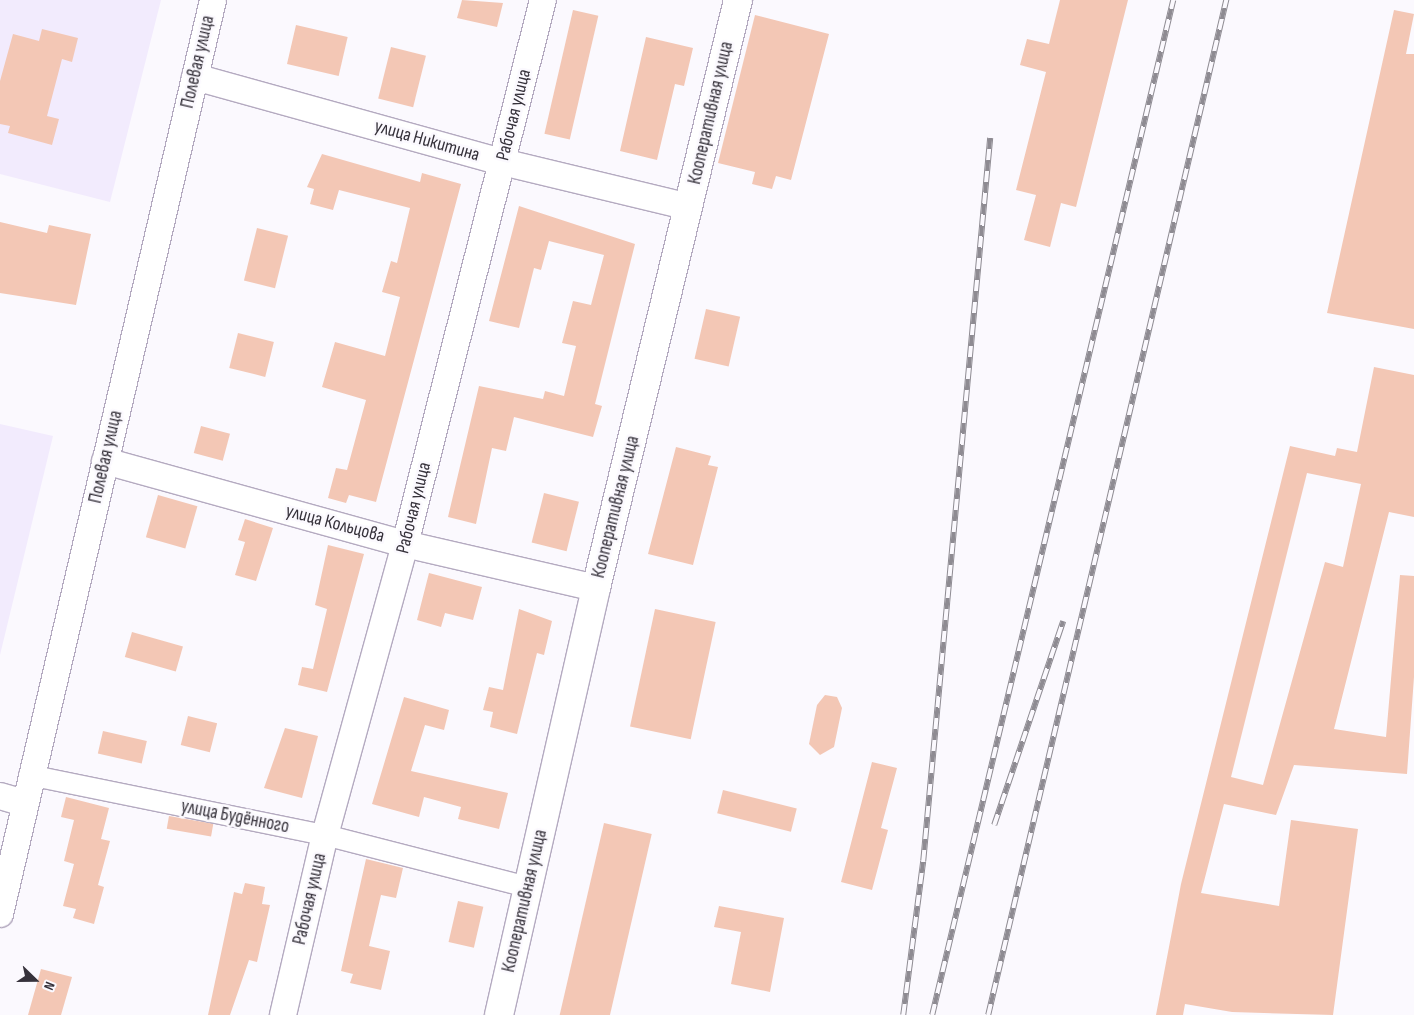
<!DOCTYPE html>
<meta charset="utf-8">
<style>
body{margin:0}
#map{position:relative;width:1414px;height:1015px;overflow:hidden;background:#fbf9fe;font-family:"Sofia Sans Condensed",sans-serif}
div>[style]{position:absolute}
.built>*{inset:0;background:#f2ebfd}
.building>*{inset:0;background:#f3c7b5;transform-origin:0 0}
.roads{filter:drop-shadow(1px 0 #b4aac0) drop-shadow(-1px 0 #b4aac0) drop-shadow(0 1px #b4aac0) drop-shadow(0 -1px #b4aac0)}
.pedestrian>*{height:20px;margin:-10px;padding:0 10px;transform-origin:10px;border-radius:10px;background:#fff}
.minor>*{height:26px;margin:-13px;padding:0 13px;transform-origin:13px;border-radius:13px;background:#fff}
.tertiary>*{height:28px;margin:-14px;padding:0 14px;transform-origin:14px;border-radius:14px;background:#fff}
.rail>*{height:5.5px;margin-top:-2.75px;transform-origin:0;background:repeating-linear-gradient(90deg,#fbf9fe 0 11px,#8e8b92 0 22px);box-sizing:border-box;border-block:1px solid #8e8b92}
span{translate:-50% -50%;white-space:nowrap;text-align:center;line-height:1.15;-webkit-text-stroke:5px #fbf9fe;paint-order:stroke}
.street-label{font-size:19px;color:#36323b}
.north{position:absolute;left:10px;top:955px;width:50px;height:50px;-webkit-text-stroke:4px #fbf9fe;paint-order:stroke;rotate:112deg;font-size:14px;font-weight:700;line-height:20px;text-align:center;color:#36323b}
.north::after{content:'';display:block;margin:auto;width:18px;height:22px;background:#36323b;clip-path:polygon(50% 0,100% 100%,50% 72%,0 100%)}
</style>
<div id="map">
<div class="built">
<div style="clip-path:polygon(0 0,161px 0,110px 202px,0 174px)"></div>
<div style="clip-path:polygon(0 424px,53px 436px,0 655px)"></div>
</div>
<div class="building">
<div style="clip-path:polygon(462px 0,503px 3px,497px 27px,457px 18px)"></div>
<div style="clip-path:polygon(1060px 0,1128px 0,1076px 207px,1061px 203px,1050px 247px,1024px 240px,1036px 195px,1016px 190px,1046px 72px,1020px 65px,1027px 39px,1049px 44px)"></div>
<div style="left:573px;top:10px;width:26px;height:127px;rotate:13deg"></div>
<div style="clip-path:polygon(1394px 10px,1414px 14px,1406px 54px,1414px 54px,1414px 329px,1327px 313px)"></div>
<div style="clip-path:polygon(755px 15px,829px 34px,791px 180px,776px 176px,772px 189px,752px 184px,755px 172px,718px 163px)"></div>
<div style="left:296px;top:25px;width:53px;height:40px;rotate:13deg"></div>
<div style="clip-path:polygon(42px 29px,78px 38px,72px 62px,62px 59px,47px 116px,59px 119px,52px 145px,8px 133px,10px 126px,0 124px,0 81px,13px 34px,39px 41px)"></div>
<div style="clip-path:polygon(646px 37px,693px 48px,684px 86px,675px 84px,657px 160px,620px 151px)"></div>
<div style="left:391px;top:47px;width:36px;height:53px;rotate:14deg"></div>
<div style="clip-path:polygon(322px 154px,420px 182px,422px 173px,461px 184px,376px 502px,349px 495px,346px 503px,328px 498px,336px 468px,347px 470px,366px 400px,322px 387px,335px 342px,385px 356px,400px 297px,382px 292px,391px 261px,397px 263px,410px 208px,339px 190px,333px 210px,310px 204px,314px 189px,307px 187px)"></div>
<div style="clip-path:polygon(519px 206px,635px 244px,595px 404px,602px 406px,593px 437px,514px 417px,506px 451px,492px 448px,476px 524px,448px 517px,479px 386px,543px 399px,545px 391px,564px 396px,576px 346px,562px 343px,573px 301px,591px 305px,604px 255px,549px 241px,541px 270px,534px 268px,519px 328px,489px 321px)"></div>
<div style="clip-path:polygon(0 222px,47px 233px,49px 225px,91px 234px,76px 305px,0 293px)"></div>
<div style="left:257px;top:228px;width:32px;height:54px;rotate:14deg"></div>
<div style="left:706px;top:309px;width:35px;height:51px;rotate:13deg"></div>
<div style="left:238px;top:333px;width:37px;height:36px;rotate:14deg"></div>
<div style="clip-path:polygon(evenodd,1374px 367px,1414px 375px,1414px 517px,1389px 512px,1334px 729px,1386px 737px,1400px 575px,1414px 576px,1414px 677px,1407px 774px,1294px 765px,1276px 815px,1224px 804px,1201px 893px,1279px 906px,1291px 820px,1358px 829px,1333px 1015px,1232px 1012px,1185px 1004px,1183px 1015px,1156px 1015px,1181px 884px,1290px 446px,1335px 456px,1337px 448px,1357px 452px,1374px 367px,1307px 473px,1361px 484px,1343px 567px,1325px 562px,1263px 785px,1231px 777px,1307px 473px)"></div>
<div style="left:201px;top:426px;width:30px;height:28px;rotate:15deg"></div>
<div style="clip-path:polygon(676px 447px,711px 456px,708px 465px,718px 467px,693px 565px,648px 554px)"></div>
<div style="left:544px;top:493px;width:36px;height:51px;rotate:14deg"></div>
<div style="left:158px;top:495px;width:41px;height:44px;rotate:16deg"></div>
<div style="clip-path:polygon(245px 519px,273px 528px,256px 581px,235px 575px,245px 542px,238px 540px)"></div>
<div style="clip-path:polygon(328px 545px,364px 554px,327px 692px,298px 685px,302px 667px,313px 669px,327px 609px,315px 605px)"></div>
<div style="clip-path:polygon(429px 573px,482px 587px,473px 620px,445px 613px,441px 627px,417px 620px)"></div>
<div style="clip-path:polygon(519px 609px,552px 621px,544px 655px,537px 653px,517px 734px,490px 727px,493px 712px,483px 710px,489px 687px,503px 690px)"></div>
<div style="left:655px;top:609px;width:62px;height:120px;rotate:12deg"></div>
<div style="left:132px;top:632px;width:53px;height:26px;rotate:16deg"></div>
<div style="clip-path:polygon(825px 695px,837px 697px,842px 708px,834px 747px,820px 755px,809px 744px,817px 705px)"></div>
<div style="clip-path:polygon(404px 697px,449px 710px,444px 730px,425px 725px,411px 771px,508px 793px,499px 829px,458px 819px,461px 807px,424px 797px,419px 817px,372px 804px)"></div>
<div style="left:188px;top:716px;width:30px;height:30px;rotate:14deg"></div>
<div style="clip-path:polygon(285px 728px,318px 736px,302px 798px,264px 788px)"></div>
<div style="left:103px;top:731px;width:45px;height:23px;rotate:13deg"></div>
<div style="clip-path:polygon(872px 762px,897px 768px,881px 828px,888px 830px,872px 890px,841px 882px)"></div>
<div style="left:723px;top:790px;width:76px;height:24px;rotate:14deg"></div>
<div style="clip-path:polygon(66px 797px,109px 808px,101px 839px,110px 841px,98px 885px,104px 887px,94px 924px,73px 918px,76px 909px,63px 906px,74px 864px,64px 861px,74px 820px,61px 817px)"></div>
<div style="left:169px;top:816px;width:45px;height:13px;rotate:10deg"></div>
<div style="left:604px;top:823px;width:49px;height:197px;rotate:13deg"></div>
<div style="clip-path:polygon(366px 859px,403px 868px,396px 898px,381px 895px,369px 946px,390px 951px,381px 990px,350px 983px,353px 974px,341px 971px)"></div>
<div style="clip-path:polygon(245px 883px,265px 887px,262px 904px,270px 905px,257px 962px,249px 960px,230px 1015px,208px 1015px,234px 892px,242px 894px)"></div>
<div style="left:458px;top:901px;width:26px;height:42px;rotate:13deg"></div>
<div style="clip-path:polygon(719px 906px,784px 918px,770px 992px,731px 984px,741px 932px,714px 927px)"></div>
<div style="clip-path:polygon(41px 969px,72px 977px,61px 1015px,28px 1015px)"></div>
</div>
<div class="roads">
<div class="pedestrian">
<div style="left:29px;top:775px;width:302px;rotate:11.5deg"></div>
<div style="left:325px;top:835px;width:210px;rotate:14.4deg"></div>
</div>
<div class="minor">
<div style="left:195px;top:77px;width:319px;rotate:15.5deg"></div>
<div style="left:502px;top:162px;width:192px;rotate:13.5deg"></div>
<div style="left:105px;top:461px;width:311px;rotate:15.5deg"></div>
<div style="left:405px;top:544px;width:196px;rotate:13deg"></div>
<div style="left:0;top:796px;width:25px;rotate:16deg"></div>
<div style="left:0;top:914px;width:938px;rotate:-76.88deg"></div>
<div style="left:283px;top:1015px;width:185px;rotate:-76.9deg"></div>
<div style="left:325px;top:835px;width:302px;rotate:-74.6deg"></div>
<div style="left:405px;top:544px;width:561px;rotate:-75.77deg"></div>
</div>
<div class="tertiary">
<div style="left:499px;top:1015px;width:438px;rotate:-77.2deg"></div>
<div style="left:596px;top:588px;width:605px;rotate:-76.42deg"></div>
</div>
</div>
<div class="rail">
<div style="left:994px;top:825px;width:215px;rotate:-71.3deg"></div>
<div style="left:903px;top:1015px;width:155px;rotate:-82.6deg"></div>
<div style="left:923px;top:861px;width:726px;rotate:-84.71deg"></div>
<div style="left:932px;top:1015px;width:1043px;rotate:-76.64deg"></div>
<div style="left:988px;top:1015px;width:1043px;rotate:-76.8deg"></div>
</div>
<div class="street-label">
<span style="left:198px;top:62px;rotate:-77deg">Полевая улица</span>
<span style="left:711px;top:113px;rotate:-77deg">Кооперативная улица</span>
<span style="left:514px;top:115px;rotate:-76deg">Рабочая улица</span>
<span style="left:427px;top:141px;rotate:16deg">улица Никитина</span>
<span style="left:106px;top:457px;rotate:-77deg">Полевая улица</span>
<span style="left:616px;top:507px;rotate:-76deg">Кооперативная улица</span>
<span style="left:414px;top:508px;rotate:-76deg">Рабочая улица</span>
<span style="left:335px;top:524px;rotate:15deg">улица Кольцова</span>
<span style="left:235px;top:817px;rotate:11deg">улица Будённого</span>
<span style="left:310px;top:899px;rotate:-77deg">Рабочая улица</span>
<span style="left:525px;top:901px;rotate:-77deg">Кооперативная улица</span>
</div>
<div class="north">N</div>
</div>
